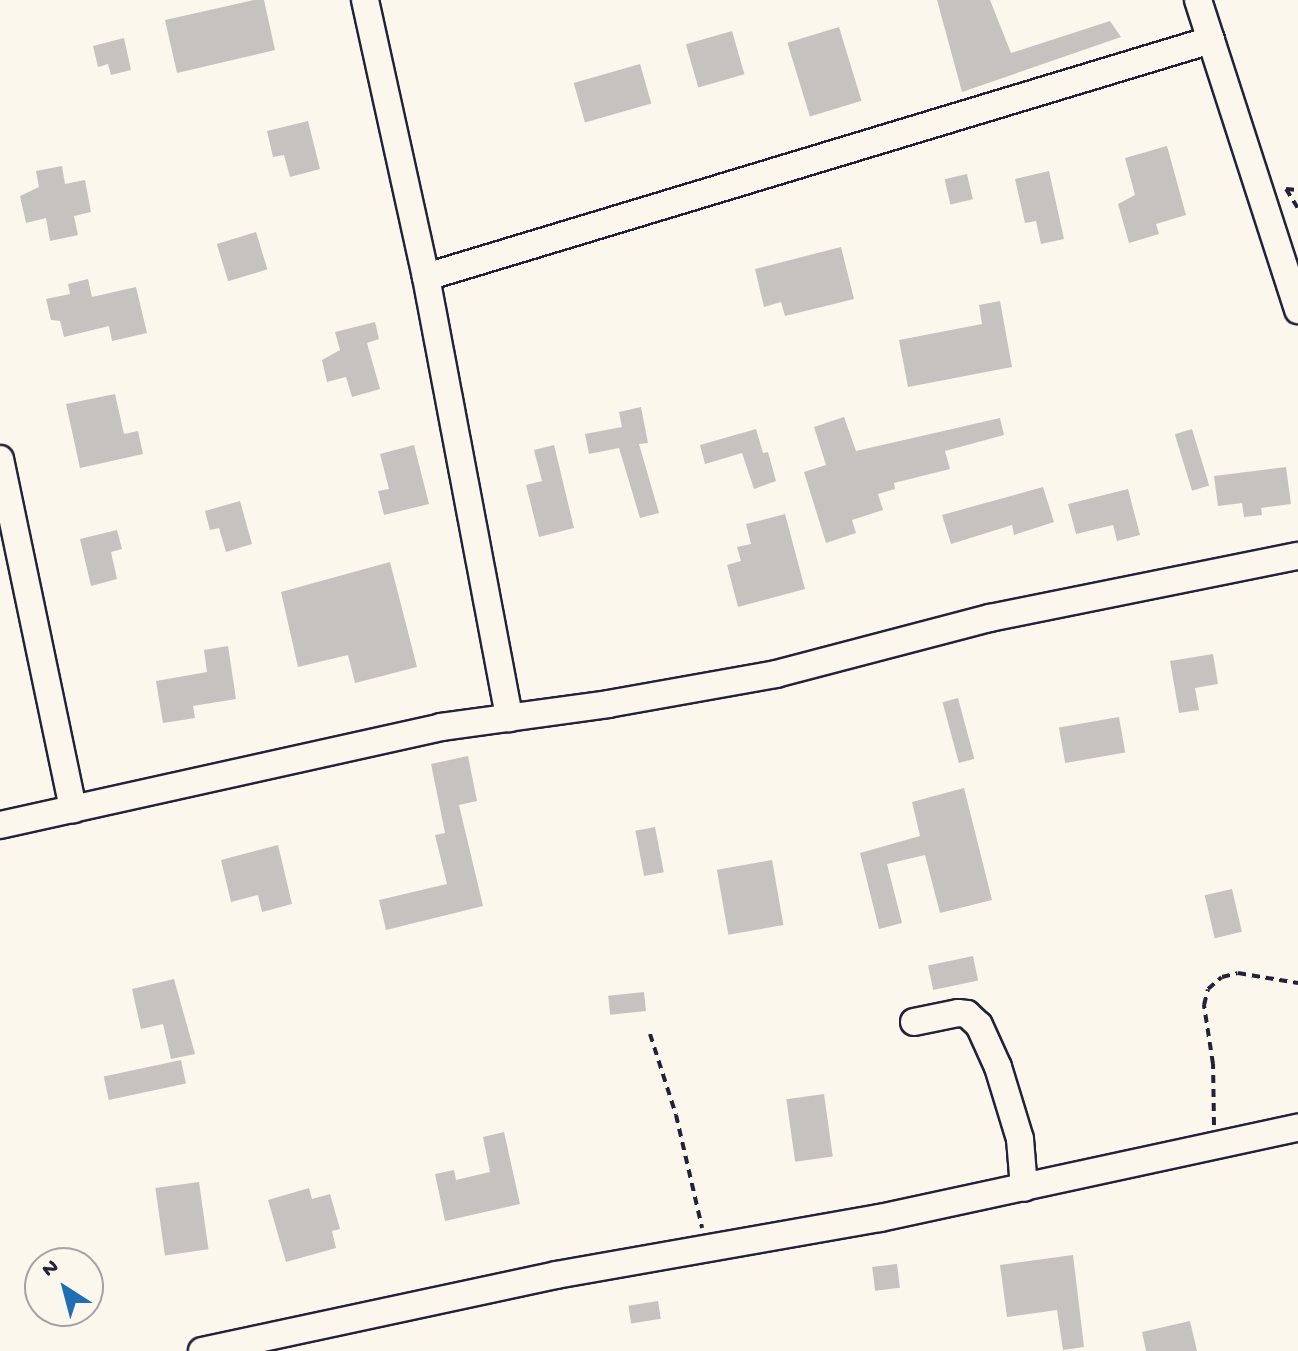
<!DOCTYPE html>
<style>
body{margin:0}
#map{position:relative;width:1298px;height:1351px;overflow:hidden;background:#fbf7ec;font-family:"Gochi Hand",sans-serif}
div>[style]{position:absolute}
.building>*{inset:0;background:#c6c2c0;transform-origin:0 0}
.path>*{height:4px;margin-top:-2px;transform-origin:0;background:repeating-linear-gradient(90deg,#22223b 0 8px,transparent 0 14px)}
.roads{filter:drop-shadow(2px 0 #22223b) drop-shadow(-2px 0 #22223b) drop-shadow(0 2px #22223b) drop-shadow(0 -2px #22223b)}
.minor>*{height:26px;margin:-13px;padding:0 13px;transform-origin:13px;border-radius:13px;background:#fbf7ec}
span{translate:-50% -50%;white-space:nowrap;text-align:center;line-height:1.15;-webkit-text-stroke:8px #fbf7ec;paint-order:stroke}
.north{position:absolute;left:24px;top:1247px;width:80px;height:80px;box-sizing:border-box;background:#fbf7ec;border:2px solid #a4a2a5;border-radius:50%;rotate:324deg;font-size:22px;font-weight:700;line-height:32px;text-align:center;color:#22223b}
.north::after{content:'';display:block;margin:auto;width:28px;height:36px;background:#1f6fb2;clip-path:polygon(50% 0,100% 100%,50% 72%,0 100%)}
</style>
<div id="map">
<div class="building">
<div style="clip-path:polygon(254px 0,264px 0,275px 50px,177px 73px,165px 20px)"></div>
<div style="clip-path:polygon(937px 0,990px 0,1011px 53px,1110px 21px,1121px 37px,962px 92px)"></div>
<div style="left:839px;top:27px;width:77px;height:54px;rotate:73deg"></div>
<div style="left:732px;top:31px;width:45px;height:48px;rotate:74deg"></div>
<div style="clip-path:polygon(124px 38px,131px 70px,111px 75px,108px 64px,98px 67px,93px 46px)"></div>
<div style="left:640px;top:64px;width:41px;height:69px;rotate:74deg"></div>
<div style="clip-path:polygon(308px 121px,320px 169px,290px 177px,284px 155px,273px 157px,267px 131px)"></div>
<div style="clip-path:polygon(1167px 146px,1186px 215px,1156px 224px,1159px 234px,1129px 243px,1118px 204px,1135px 195px,1125px 158px)"></div>
<div style="clip-path:polygon(62px 166px,65px 184px,85px 180px,91px 212px,74px 216px,78px 235px,50px 241px,46px 218px,26px 223px,20px 196px,39px 187px,36px 171px)"></div>
<div style="clip-path:polygon(1049px 171px,1064px 239px,1041px 244px,1036px 221px,1025px 223px,1015px 179px)"></div>
<div style="left:967px;top:174px;width:26px;height:23px;rotate:77deg"></div>
<div style="left:256px;top:232px;width:39px;height:41px;rotate:73deg"></div>
<div style="clip-path:polygon(841px 247px,854px 299px,785px 316px,781px 302px,764px 307px,755px 269px)"></div>
<div style="clip-path:polygon(88px 279px,92px 297px,136px 287px,147px 333px,112px 341px,109px 326px,64px 337px,60px 321px,51px 320px,46px 299px,70px 294px,68px 284px)"></div>
<div style="clip-path:polygon(1000px 301px,1012px 367px,908px 387px,899px 340px,982px 324px,979px 305px)"></div>
<div style="clip-path:polygon(375px 322px,379px 339px,367px 343px,380px 389px,352px 397px,346px 377px,327px 382px,322px 360px,340px 350px,335px 332px)"></div>
<div style="clip-path:polygon(115px 394px,124px 434px,138px 431px,143px 454px,80px 468px,66px 404px)"></div>
<div style="clip-path:polygon(641px 407px,648px 443px,639px 444px,659px 513px,640px 518px,619px 448px,589px 454px,585px 434px,622px 427px,619px 412px)"></div>
<div style="clip-path:polygon(844px 417px,856px 451px,1000px 418px,1004px 435px,945px 451px,950px 469px,894px 483px,895px 489px,878px 494px,883px 510px,852px 520px,856px 533px,826px 543px,804px 472px,826px 465px,814px 427px)"></div>
<div style="clip-path:polygon(756px 429px,763px 453px,768px 452px,776px 481px,754px 489px,742px 453px,705px 464px,700px 445px)"></div>
<div style="left:1192px;top:429px;width:59px;height:18px;rotate:73deg"></div>
<div style="clip-path:polygon(414px 445px,429px 504px,384px 515px,378px 491px,389px 489px,380px 454px)"></div>
<div style="clip-path:polygon(554px 445px,574px 528px,539px 537px,526px 485px,542px 481px,534px 450px)"></div>
<div style="clip-path:polygon(1286px 467px,1291px 504px,1261px 508px,1262px 515px,1244px 517px,1242px 503px,1218px 506px,1214px 476px)"></div>
<div style="clip-path:polygon(1043px 487px,1054px 522px,1014px 535px,1012px 525px,951px 544px,942px 515px)"></div>
<div style="clip-path:polygon(1128px 489px,1140px 535px,1117px 541px,1113px 525px,1076px 534px,1068px 504px)"></div>
<div style="clip-path:polygon(240px 501px,252px 544px,226px 552px,219px 528px,210px 530px,205px 511px)"></div>
<div style="clip-path:polygon(785px 514px,805px 589px,738px 607px,727px 565px,741px 561px,737px 547px,751px 544px,746px 524px)"></div>
<div style="clip-path:polygon(117px 530px,122px 549px,111px 552px,117px 579px,91px 586px,80px 539px)"></div>
<div style="clip-path:polygon(390px 562px,417px 667px,355px 683px,348px 655px,298px 667px,281px 592px)"></div>
<div style="clip-path:polygon(228px 646px,236px 699px,193px 706px,195px 718px,163px 723px,156px 681px,207px 672px,204px 650px)"></div>
<div style="clip-path:polygon(1213px 654px,1218px 684px,1195px 688px,1199px 710px,1179px 713px,1170px 661px)"></div>
<div style="left:958px;top:698px;width:63px;height:16px;rotate:75deg"></div>
<div style="left:1119px;top:717px;width:36px;height:61px;rotate:80deg"></div>
<div style="clip-path:polygon(468px 756px,477px 801px,459px 805px,483px 906px,386px 930px,379px 900px,447px 884px,435px 835px,445px 833px,431px 764px)"></div>
<div style="clip-path:polygon(964px 788px,992px 900px,940px 913px,925px 855px,887px 864px,902px 923px,879px 929px,860px 853px,920px 836px,912px 802px)"></div>
<div style="left:655px;top:827px;width:46px;height:20px;rotate:79deg"></div>
<div style="clip-path:polygon(278px 845px,292px 904px,262px 912px,258px 895px,231px 902px,221px 860px)"></div>
<div style="left:772px;top:860px;width:66px;height:56px;rotate:80deg"></div>
<div style="left:1232px;top:889px;width:44px;height:28px;rotate:77deg"></div>
<div style="left:973px;top:956px;width:25px;height:46px;rotate:78deg"></div>
<div style="clip-path:polygon(174px 979px,195px 1054px,171px 1059px,163px 1024px,141px 1029px,132px 989px)"></div>
<div style="left:644px;top:992px;width:19px;height:36px;rotate:84deg"></div>
<div style="left:181px;top:1060px;width:24px;height:79px;rotate:78deg"></div>
<div style="left:824px;top:1094px;width:63px;height:38px;rotate:82deg"></div>
<div style="clip-path:polygon(504px 1132px,520px 1204px,445px 1221px,435px 1174px,454px 1170px,456px 1180px,490px 1172px,483px 1137px)"></div>
<div style="left:199px;top:1182px;width:68px;height:44px;rotate:82deg"></div>
<div style="clip-path:polygon(309px 1188px,312px 1199px,330px 1194px,340px 1229px,332px 1231px,336px 1248px,286px 1262px,268px 1200px)"></div>
<div style="clip-path:polygon(1073px 1255px,1084px 1347px,1063px 1350px,1057px 1310px,1007px 1317px,1000px 1265px)"></div>
<div style="left:897px;top:1264px;width:24px;height:25px;rotate:83deg"></div>
<div style="left:658px;top:1301px;width:18px;height:30px;rotate:81deg"></div>
<div style="clip-path:polygon(1190px 1321px,1197px 1351px,1146px 1351px,1142px 1332px)"></div>
</div>
<div class="path">
<div style="left:1286px;top:189px;width:22px;rotate:58deg"></div>
<div style="left:1286px;top:189px;width:12px;rotate:5deg"></div>
<div style="left:650px;top:1034px;width:85px;rotate:72.2deg"></div>
<div style="left:676px;top:1115px;width:116px;rotate:77deg"></div>
<div style="left:1214px;top:1125px;width:61px;rotate:-90.9deg"></div>
<div style="left:1213px;top:1064px;width:60px;rotate:-98.7deg"></div>
<div style="left:1204px;top:1005px;width:16px;rotate:-76deg"></div>
<div style="left:1208px;top:989px;width:18px;rotate:-41deg"></div>
<div style="left:1222px;top:977px;width:16px;rotate:-14deg"></div>
<div style="left:1238px;top:973px;width:61px;rotate:9.5deg"></div>
</div>
<div class="roads">
<div class="minor">
<div style="left:365px;top:0;width:284px;rotate:77.6deg"></div>
<div style="left:426px;top:277px;width:449px;rotate:79.3deg"></div>
<div style="left:1198px;top:0;width:326px;rotate:72.1deg"></div>
<div style="left:426px;top:277px;width:820px;rotate:-16.8deg"></div>
<div style="left:0;top:459px;width:358px;rotate:78.2deg"></div>
<div style="left:0;top:825px;width:452px;rotate:-12.5deg"></div>
<div style="left:441px;top:727px;width:169px;rotate:-7.8deg"></div>
<div style="left:608px;top:704px;width:171px;rotate:-10.1deg"></div>
<div style="left:776px;top:674px;width:221px;rotate:-14.7deg"></div>
<div style="left:990px;top:618px;width:314px;rotate:-11.4deg"></div>
<div style="left:914px;top:1022px;width:45px;rotate:-11.6deg"></div>
<div style="left:958px;top:1013px;width:9px;rotate:6deg"></div>
<div style="left:967px;top:1014px;width:16px;rotate:43deg"></div>
<div style="left:979px;top:1025px;width:46px;rotate:65.7deg"></div>
<div style="left:998px;top:1067px;width:75px;rotate:73deg"></div>
<div style="left:1020px;top:1139px;width:49px;rotate:85.3deg"></div>
<div style="left:202px;top:1351px;width:362px;rotate:-12.1deg"></div>
<div style="left:556px;top:1275px;width:329px;rotate:-10deg"></div>
<div style="left:880px;top:1218px;width:428px;rotate:-12.2deg"></div>
</div>
</div>
<div class="north">N</div>
</div>
